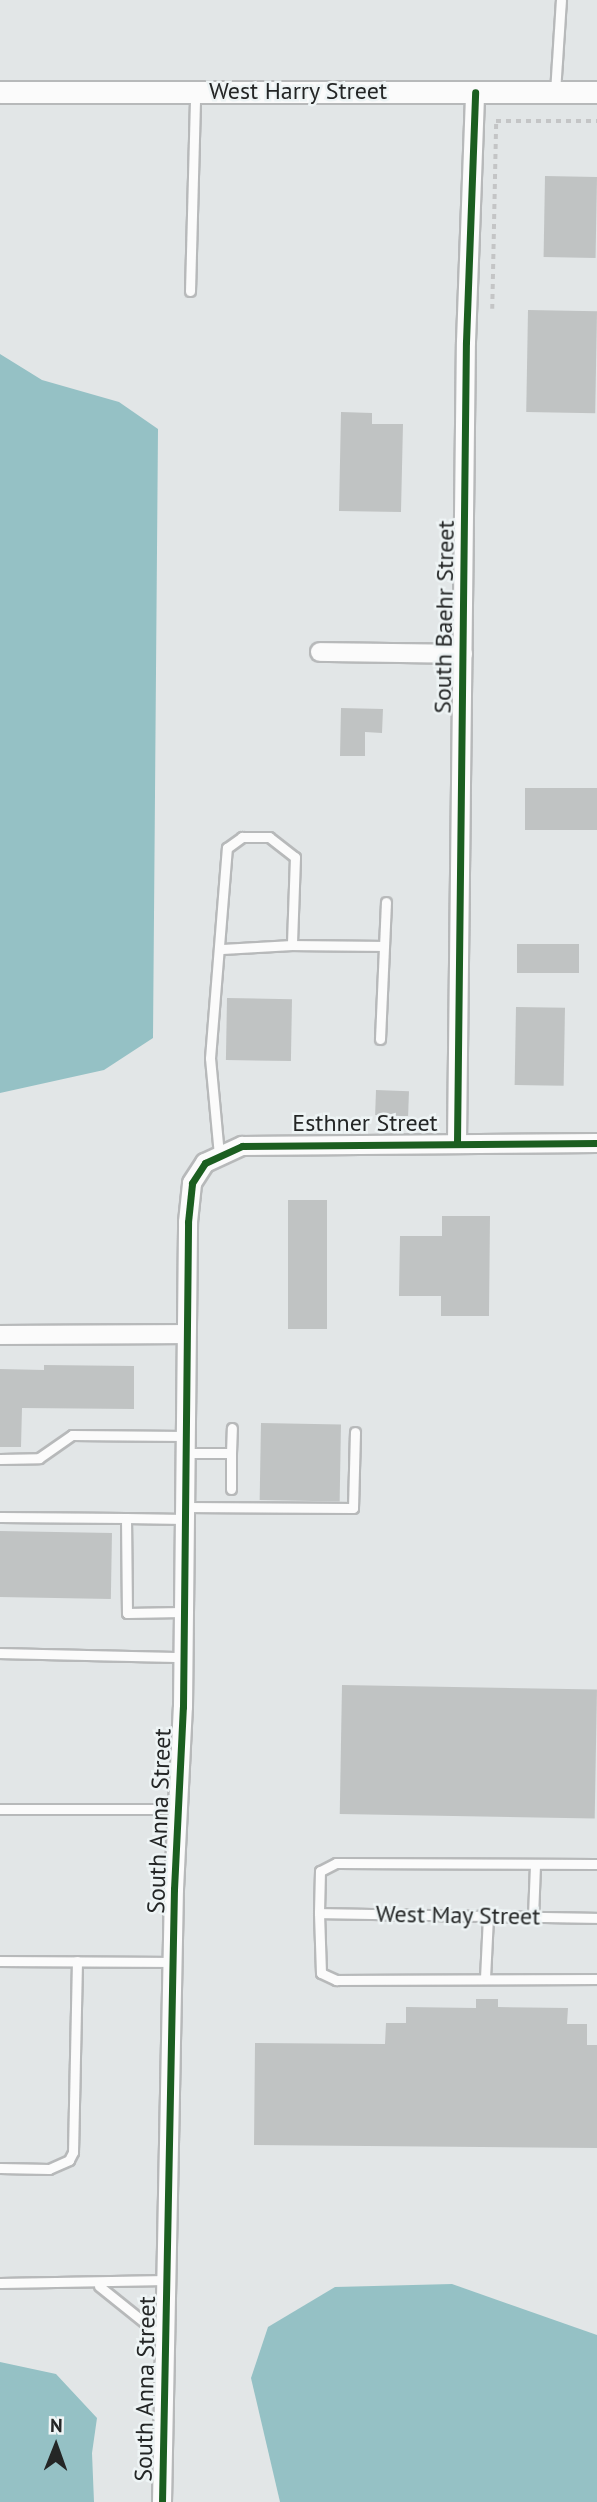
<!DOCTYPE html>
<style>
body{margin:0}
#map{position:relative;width:597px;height:2502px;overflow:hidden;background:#e2e6e7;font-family:"PT Sans",sans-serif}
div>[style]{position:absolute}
.water>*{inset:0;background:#95c1c5}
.building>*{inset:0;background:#c0c3c3;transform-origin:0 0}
.path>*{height:3.5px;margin-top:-1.75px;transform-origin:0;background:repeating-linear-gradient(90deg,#c4c5c6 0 5px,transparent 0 10px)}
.roads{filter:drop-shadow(2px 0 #b7b9ba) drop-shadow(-2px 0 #b7b9ba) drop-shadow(0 2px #b7b9ba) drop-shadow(0 -2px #b7b9ba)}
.service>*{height:9px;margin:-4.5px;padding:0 4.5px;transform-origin:4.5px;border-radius:4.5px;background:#fbfbfb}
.minor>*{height:18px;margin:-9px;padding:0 9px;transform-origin:9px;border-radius:9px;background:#fbfbfb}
.tertiary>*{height:21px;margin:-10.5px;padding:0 10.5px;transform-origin:10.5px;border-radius:10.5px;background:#fbfbfb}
.cycleway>*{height:7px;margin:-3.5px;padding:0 3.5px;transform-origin:3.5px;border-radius:3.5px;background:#1b5e20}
span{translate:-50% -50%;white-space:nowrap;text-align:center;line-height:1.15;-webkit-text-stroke:5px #eef4f5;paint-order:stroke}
.street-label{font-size:24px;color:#242626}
.north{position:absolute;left:21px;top:2411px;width:70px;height:70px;-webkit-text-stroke:5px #eef4f5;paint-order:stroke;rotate:1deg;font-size:19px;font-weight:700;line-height:28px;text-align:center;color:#242626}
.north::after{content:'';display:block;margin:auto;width:24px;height:32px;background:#242626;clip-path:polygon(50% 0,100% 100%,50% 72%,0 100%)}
</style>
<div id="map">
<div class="water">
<div style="clip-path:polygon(0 354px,42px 380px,119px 402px,158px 429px,153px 1038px,104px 1070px,0 1093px)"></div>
<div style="clip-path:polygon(452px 2284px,597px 2335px,597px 2502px,280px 2502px,251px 2378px,268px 2327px,335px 2287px)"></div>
<div style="clip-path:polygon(0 2362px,56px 2374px,97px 2418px,92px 2453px,94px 2502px,0 2502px)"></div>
</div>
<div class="building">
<div style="left:545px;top:176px;width:52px;height:81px;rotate:1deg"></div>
<div style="left:528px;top:310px;width:69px;height:102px;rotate:1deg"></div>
<div style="clip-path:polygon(341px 412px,372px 413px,372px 424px,403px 424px,401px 512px,339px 511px)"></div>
<div style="clip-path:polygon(341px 708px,383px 709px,382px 733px,365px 732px,365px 756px,340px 756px)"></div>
<div style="left:525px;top:788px;width:72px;height:42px"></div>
<div style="left:517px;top:944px;width:62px;height:29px"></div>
<div style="left:227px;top:998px;width:65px;height:62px;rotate:1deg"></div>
<div style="left:516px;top:1007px;width:49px;height:78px;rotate:1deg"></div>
<div style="left:376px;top:1090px;width:33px;height:25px;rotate:2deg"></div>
<div style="left:288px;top:1200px;width:39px;height:129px"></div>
<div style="clip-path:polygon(442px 1216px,490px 1216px,489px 1316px,441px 1316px,441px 1296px,399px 1296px,400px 1236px,442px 1236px)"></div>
<div style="clip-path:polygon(44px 1365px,134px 1366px,134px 1409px,22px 1408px,21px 1447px,0 1447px,0 1369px,44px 1370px)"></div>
<div style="left:261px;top:1423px;width:80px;height:77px;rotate:1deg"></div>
<div style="left:0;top:1531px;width:112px;height:66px;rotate:1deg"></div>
<div style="left:342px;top:1685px;width:255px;height:129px;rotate:1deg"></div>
<div style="clip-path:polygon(476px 1999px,498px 1999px,498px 2007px,568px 2008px,567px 2024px,587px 2024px,587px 2045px,597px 2045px,597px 2148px,254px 2145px,255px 2043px,385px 2044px,386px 2023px,406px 2023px,406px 2007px,476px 2008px)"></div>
</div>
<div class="path">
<div style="left:492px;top:309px;width:188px;rotate:-88.8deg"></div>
<div style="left:496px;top:121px;width:101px"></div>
</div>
<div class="roads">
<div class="service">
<div style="left:555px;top:92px;width:92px;rotate:-86.3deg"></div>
<div style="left:190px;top:291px;width:197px;rotate:-88.5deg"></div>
<div style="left:292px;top:945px;width:91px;rotate:0.6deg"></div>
<div style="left:380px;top:1039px;width:137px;rotate:-87.5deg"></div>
<div style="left:219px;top:1155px;width:97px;rotate:-95.3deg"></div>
<div style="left:210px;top:1058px;width:211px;rotate:-85.4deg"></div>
<div style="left:227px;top:848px;width:19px;rotate:-36deg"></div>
<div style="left:242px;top:837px;width:27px"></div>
<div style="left:269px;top:837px;width:33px;rotate:38deg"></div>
<div style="left:295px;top:857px;width:88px;rotate:92deg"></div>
<div style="left:292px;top:945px;width:70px;rotate:176.7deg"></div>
<div style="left:184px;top:1453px;width:47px"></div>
<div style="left:231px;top:1453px;width:25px;rotate:-88deg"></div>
<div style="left:0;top:1459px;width:39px;rotate:-1deg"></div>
<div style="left:39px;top:1458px;width:40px;rotate:-34.9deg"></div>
<div style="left:72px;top:1435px;width:112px;rotate:0.5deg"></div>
<div style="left:231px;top:1489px;width:36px;rotate:-90deg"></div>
<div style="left:184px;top:1507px;width:169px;rotate:0.3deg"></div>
<div style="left:353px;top:1508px;width:76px;rotate:-88.5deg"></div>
<div style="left:0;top:1517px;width:126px;rotate:0.5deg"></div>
<div style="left:182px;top:1612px;width:55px;rotate:179deg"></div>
<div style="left:127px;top:1613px;width:95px;rotate:-90.6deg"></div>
<div style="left:126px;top:1518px;width:58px;rotate:1deg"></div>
<div style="left:0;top:1653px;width:182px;rotate:1.3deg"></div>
<div style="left:0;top:1809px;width:178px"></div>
<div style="left:597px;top:1864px;width:261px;rotate:-179.8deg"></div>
<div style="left:336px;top:1863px;width:18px;rotate:153deg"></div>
<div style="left:320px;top:1871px;width:42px;rotate:91.4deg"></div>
<div style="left:319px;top:1913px;width:60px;rotate:88.1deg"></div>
<div style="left:321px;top:1973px;width:17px;rotate:25deg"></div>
<div style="left:336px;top:1980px;width:261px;rotate:-0.2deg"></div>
<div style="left:319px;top:1913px;width:278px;rotate:1deg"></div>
<div style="left:533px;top:1917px;width:53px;rotate:-87.8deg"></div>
<div style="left:0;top:1961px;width:173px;rotate:0.3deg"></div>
<div style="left:485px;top:1978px;width:62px;rotate:-87.2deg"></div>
<div style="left:0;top:2168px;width:49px;rotate:1.2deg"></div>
<div style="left:49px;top:2169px;width:22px;rotate:-24deg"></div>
<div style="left:69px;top:2160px;width:9px;rotate:-63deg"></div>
<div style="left:73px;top:2152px;width:191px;rotate:-88.8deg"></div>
<div style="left:0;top:2283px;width:167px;rotate:-1deg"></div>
<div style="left:99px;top:2286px;width:83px;rotate:38.7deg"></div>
</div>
<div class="minor">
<div style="left:320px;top:652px;width:143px;rotate:0.8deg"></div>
<div style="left:457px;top:1142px;width:800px;rotate:-89.36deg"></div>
<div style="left:466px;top:342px;width:250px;rotate:-87.9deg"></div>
<div style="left:0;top:1335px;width:185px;rotate:-0.3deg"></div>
<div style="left:162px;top:2502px;width:613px;rotate:-88.88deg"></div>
<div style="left:174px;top:1889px;width:182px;rotate:-87.2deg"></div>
<div style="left:183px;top:1707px;width:485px;rotate:-89.4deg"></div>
<div style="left:188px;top:1222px;width:39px;rotate:-84deg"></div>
<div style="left:192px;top:1183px;width:24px;rotate:-57deg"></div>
<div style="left:205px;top:1163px;width:41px;rotate:-24.7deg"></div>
<div style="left:242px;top:1146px;width:355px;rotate:-0.5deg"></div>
</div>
<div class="tertiary">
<div style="left:0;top:92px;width:597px"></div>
</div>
</div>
<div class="cycleway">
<div style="left:457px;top:1142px;width:800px;rotate:-89.36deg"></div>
<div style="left:466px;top:342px;width:250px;rotate:-87.9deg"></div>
<div style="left:162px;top:2502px;width:613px;rotate:-88.88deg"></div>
<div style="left:174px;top:1889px;width:182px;rotate:-87.2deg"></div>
<div style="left:183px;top:1707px;width:485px;rotate:-89.4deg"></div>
<div style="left:188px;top:1222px;width:39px;rotate:-84deg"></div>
<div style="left:192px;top:1183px;width:24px;rotate:-57deg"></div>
<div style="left:205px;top:1163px;width:41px;rotate:-24.7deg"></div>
<div style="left:242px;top:1146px;width:355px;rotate:-0.5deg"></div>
</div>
<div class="street-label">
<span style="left:298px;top:91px">West Harry Street</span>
<span style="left:444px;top:617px;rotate:-89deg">South Baehr Street</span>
<span style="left:365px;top:1123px">Esthner Street</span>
<span style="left:159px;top:1821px;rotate:-88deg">South Anna Street</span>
<span style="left:458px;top:1915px;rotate:1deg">West May Street</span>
<span style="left:145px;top:2389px;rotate:-89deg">South Anna Street</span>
</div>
<div class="north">N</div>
</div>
